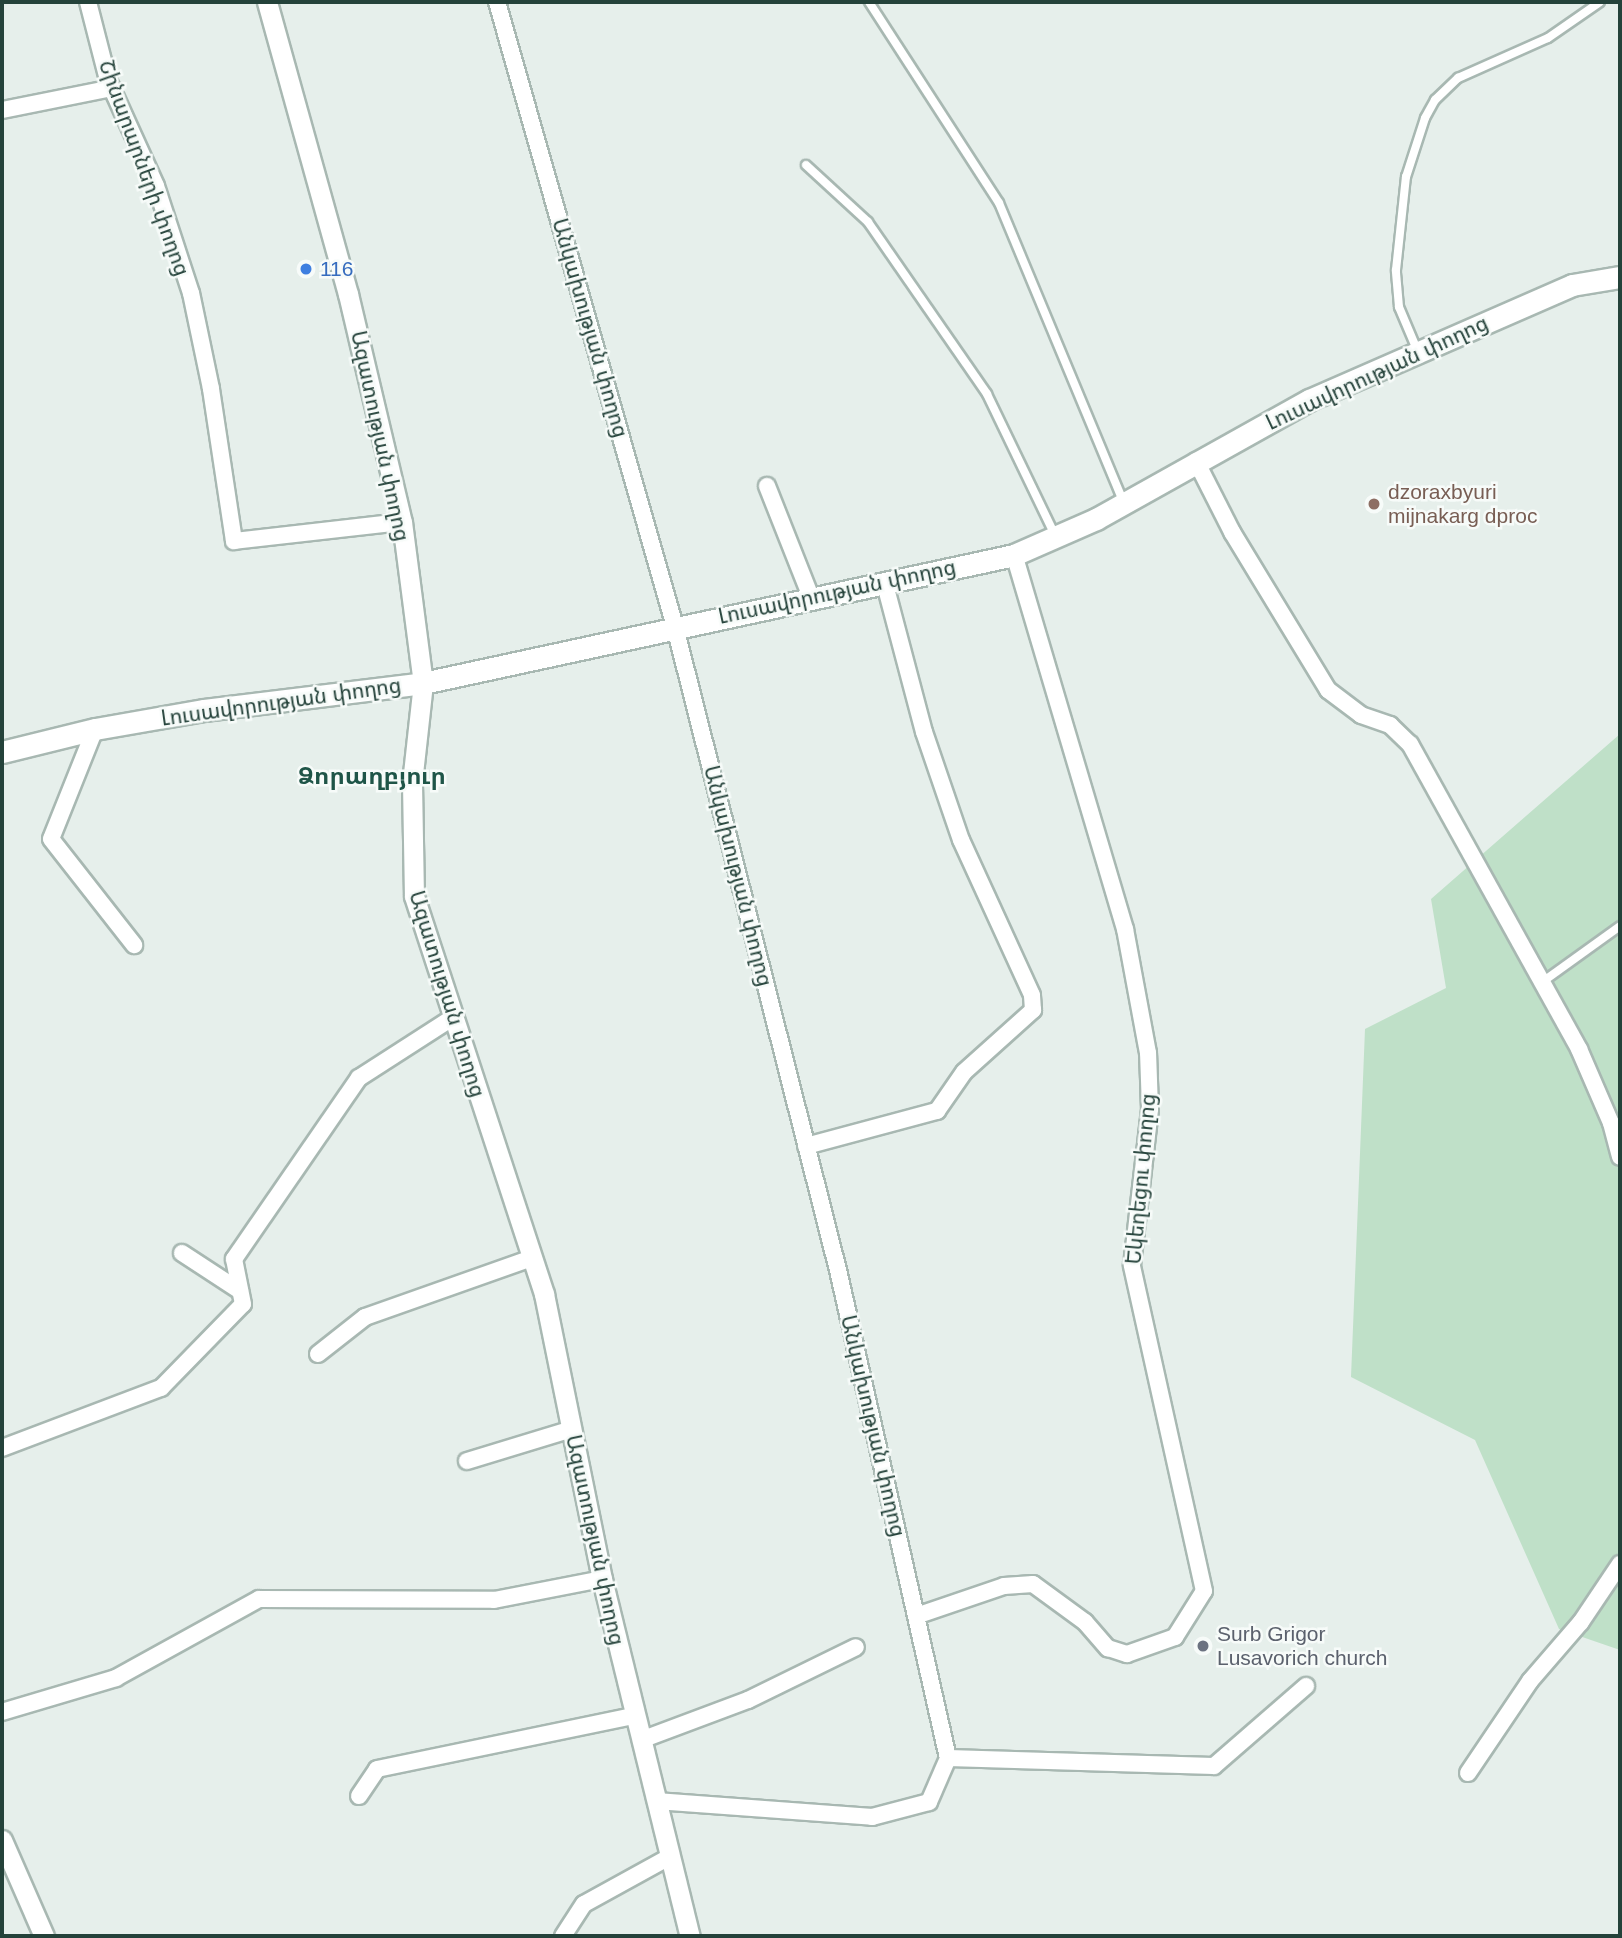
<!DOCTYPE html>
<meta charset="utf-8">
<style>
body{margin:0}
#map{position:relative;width:1622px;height:1938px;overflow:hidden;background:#e6efeb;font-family:Arial,"Noto Sans Armenian",sans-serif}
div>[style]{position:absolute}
.green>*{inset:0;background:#bfe0c8}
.roads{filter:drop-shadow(2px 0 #a8b8b2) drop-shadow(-2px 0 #a8b8b2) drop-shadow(0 2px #a8b8b2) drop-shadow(0 -2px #a8b8b2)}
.service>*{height:8px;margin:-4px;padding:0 4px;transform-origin:4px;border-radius:4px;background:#fff}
.minor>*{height:16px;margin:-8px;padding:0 8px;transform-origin:8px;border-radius:8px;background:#fff}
.tertiary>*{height:19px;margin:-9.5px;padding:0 9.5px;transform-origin:9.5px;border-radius:9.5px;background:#fff}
.secondary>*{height:21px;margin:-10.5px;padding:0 10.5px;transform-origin:10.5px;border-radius:10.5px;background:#fff}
.dots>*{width:19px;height:19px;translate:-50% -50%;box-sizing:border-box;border:4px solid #f7fbf9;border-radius:50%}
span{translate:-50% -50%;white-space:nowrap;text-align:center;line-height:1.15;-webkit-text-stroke:5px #f7fbf9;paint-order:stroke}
.street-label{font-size:21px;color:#24423a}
.shop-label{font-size:21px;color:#366cbe}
.left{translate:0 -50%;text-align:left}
.education-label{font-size:21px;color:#785e54}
.worship-label{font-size:21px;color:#5b616d}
.quarter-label{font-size:24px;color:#1f5548;font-weight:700}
.frame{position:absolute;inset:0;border:4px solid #24423a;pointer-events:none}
</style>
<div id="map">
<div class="green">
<div style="clip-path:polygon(1620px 734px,1620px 1650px,1559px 1629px,1475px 1440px,1351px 1377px,1365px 1029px,1446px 988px,1431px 899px)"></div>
</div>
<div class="roads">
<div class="service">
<div style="left:869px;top:2px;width:239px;rotate:57.1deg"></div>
<div style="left:999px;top:203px;width:323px;rotate:67.4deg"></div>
<div style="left:806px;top:165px;width:84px;rotate:42.6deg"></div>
<div style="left:868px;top:222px;width:209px;rotate:55.3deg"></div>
<div style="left:987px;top:394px;width:157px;rotate:64.3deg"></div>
<div style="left:1418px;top:352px;width:49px;rotate:-112.9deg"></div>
<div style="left:1399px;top:307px;width:37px;rotate:-95deg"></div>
<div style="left:1396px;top:270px;width:94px;rotate:-83.9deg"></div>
<div style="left:1406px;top:177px;width:62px;rotate:-72.1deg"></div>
<div style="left:1425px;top:118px;width:21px;rotate:-61deg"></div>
<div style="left:1435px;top:100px;width:32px;rotate:-44deg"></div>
<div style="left:1458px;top:78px;width:98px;rotate:-24deg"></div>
<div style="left:1548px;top:38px;width:63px;rotate:-34.7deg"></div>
<div style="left:1541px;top:983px;width:97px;rotate:-35.8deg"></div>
</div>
<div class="minor">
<div style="left:88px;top:2px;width:81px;rotate:75.6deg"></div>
<div style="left:108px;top:80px;width:116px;rotate:65.6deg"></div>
<div style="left:156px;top:186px;width:113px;rotate:71.9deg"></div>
<div style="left:191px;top:293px;width:98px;rotate:78.2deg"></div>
<div style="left:211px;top:389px;width:154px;rotate:81.4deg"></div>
<div style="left:234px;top:541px;width:169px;rotate:-6.5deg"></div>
<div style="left:497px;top:2px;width:650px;rotate:74.1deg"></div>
<div style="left:675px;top:627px;width:663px;rotate:75.78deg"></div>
<div style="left:838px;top:1270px;width:500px;rotate:77.3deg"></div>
<div style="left:2px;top:110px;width:112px;rotate:-11.3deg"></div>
<div style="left:1196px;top:461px;width:80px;rotate:63.1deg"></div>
<div style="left:1232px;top:532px;width:185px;rotate:58.7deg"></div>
<div style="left:1328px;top:690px;width:41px;rotate:37.1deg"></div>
<div style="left:1361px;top:715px;width:31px;rotate:19deg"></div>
<div style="left:1390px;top:725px;width:28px;rotate:44deg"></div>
<div style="left:1410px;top:744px;width:349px;rotate:61deg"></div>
<div style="left:1579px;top:1049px;width:81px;rotate:66.6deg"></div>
<div style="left:1611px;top:1123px;width:35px;rotate:75deg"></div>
<div style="left:767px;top:486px;width:119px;rotate:68.4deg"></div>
<div style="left:95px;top:729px;width:118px;rotate:111.8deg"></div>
<div style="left:51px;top:839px;width:135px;rotate:51.9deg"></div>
<div style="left:806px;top:1146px;width:136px;rotate:-15deg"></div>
<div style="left:937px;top:1111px;width:47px;rotate:-55.3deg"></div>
<div style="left:964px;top:1072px;width:93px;rotate:-41.9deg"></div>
<div style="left:1033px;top:1010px;width:15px;rotate:-94deg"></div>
<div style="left:1032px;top:995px;width:170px;rotate:-114.6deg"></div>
<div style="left:961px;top:840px;width:114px;rotate:-108.9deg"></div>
<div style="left:924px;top:732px;width:156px;rotate:-104.8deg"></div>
<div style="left:182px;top:1253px;width:69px;rotate:33.2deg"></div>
<div style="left:318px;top:1354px;width:60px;rotate:-38.2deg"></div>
<div style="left:365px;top:1317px;width:177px;rotate:-19.5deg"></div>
<div style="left:2px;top:1448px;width:170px;rotate:-20.7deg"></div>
<div style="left:161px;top:1388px;width:117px;rotate:-45.7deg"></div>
<div style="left:243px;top:1304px;width:46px;rotate:-101.3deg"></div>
<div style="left:234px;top:1259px;width:220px;rotate:-55.4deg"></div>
<div style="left:359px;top:1078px;width:111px;rotate:-32.8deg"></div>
<div style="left:467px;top:1461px;width:110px;rotate:-16.9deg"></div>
<div style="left:916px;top:1616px;width:93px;rotate:-18.8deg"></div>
<div style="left:1004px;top:1586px;width:29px;rotate:-4deg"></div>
<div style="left:1033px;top:1584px;width:64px;rotate:36.2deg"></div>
<div style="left:1085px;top:1622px;width:35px;rotate:49deg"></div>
<div style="left:1108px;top:1648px;width:20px;rotate:18deg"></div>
<div style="left:1127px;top:1654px;width:51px;rotate:-19.5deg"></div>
<div style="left:1175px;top:1637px;width:54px;rotate:-57.8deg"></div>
<div style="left:1204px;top:1591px;width:334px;rotate:-102.5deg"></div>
<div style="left:1132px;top:1265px;width:157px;rotate:-83.4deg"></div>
<div style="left:1150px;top:1109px;width:56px;rotate:-92deg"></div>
<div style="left:1148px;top:1053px;width:126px;rotate:-100.5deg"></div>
<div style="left:1125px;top:929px;width:390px;rotate:-106.5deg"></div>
<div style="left:2px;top:1712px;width:119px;rotate:-16.6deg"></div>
<div style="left:116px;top:1678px;width:163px;rotate:-28.9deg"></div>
<div style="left:259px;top:1599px;width:235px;rotate:0.2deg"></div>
<div style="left:494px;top:1600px;width:110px;rotate:-11deg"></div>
<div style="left:641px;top:1740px;width:114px;rotate:-20.5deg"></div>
<div style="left:748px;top:1700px;width:120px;rotate:-26.1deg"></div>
<div style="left:948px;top:1758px;width:266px;rotate:1.7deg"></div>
<div style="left:1214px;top:1766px;width:122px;rotate:-41deg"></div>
<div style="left:1468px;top:1773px;width:111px;rotate:-56deg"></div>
<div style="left:1530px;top:1681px;width:78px;rotate:-49.2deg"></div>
<div style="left:1581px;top:1622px;width:70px;rotate:-56.1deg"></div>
<div style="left:359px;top:1796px;width:32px;rotate:-56deg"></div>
<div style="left:377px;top:1769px;width:262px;rotate:-11.7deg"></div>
<div style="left:656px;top:1801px;width:217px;rotate:4.2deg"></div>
<div style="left:872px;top:1817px;width:59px;rotate:-14.7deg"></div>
<div style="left:929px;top:1802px;width:48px;rotate:-66.6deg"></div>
<div style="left:563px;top:1936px;width:38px;rotate:-57deg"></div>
<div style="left:584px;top:1904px;width:99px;rotate:-28.9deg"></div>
</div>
<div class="tertiary">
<div style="left:267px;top:2px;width:303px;rotate:74.5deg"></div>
<div style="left:348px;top:294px;width:234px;rotate:76.7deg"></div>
<div style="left:402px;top:522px;width:162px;rotate:82.6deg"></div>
<div style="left:423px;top:683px;width:101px;rotate:96.3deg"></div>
<div style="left:412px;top:783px;width:113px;rotate:89deg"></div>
<div style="left:414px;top:896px;width:419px;rotate:71.9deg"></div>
<div style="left:544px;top:1294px;width:291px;rotate:78.5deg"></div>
<div style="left:602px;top:1579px;width:368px;rotate:76.2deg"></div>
<div style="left:2px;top:1840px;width:105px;rotate:66.4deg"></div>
</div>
<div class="secondary">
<div style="left:2px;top:752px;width:96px;rotate:-13.9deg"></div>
<div style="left:95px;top:729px;width:111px;rotate:-9.9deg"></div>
<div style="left:204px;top:710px;width:221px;rotate:-7deg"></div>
<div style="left:423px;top:683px;width:605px;rotate:-12.22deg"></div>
<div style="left:1014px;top:555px;width:90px;rotate:-23.7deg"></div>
<div style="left:1096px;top:519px;width:244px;rotate:-29.2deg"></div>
<div style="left:1309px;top:400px;width:287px;rotate:-23.6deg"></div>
<div style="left:1572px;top:285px;width:49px;rotate:-9.5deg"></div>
</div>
</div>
<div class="dots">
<div style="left:306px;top:269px;background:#3f7fe0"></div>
<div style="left:1374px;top:504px;background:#8d6e63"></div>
<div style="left:1203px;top:1646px;background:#6b7280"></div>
</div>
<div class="street-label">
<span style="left:144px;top:168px;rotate:70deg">Շինարարների փողոց</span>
<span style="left:590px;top:328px;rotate:74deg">Անկախության փողոց</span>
<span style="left:1377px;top:373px;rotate:-25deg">Լուսավորության փողոց</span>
<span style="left:380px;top:436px;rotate:78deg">Ազատության փողոց</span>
<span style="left:837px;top:592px;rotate:-12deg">Լուսավորության փողոց</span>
<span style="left:281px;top:702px;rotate:-8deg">Լուսավորության փողոց</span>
<span style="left:738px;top:876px;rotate:76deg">Անկախության փողոց</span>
<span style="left:447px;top:994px;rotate:73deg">Ազատության փողոց</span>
<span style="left:1141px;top:1179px;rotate:-85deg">Եկեղեցու փողոց</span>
<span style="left:873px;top:1426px;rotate:77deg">Անկախության փողոց</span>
<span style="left:595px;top:1540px;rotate:78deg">Ազատության փողոց</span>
</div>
<div class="shop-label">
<span class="left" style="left:320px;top:269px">116</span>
</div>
<div class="education-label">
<span class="left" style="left:1388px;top:504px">dzoraxbyuri<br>mijnakarg dproc</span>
</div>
<div class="worship-label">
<span class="left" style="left:1217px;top:1646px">Surb Grigor<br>Lusavorich church</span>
</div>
<div class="quarter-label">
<span style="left:372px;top:776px">Ձորաղբյուր</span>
</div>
<div class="frame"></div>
</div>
